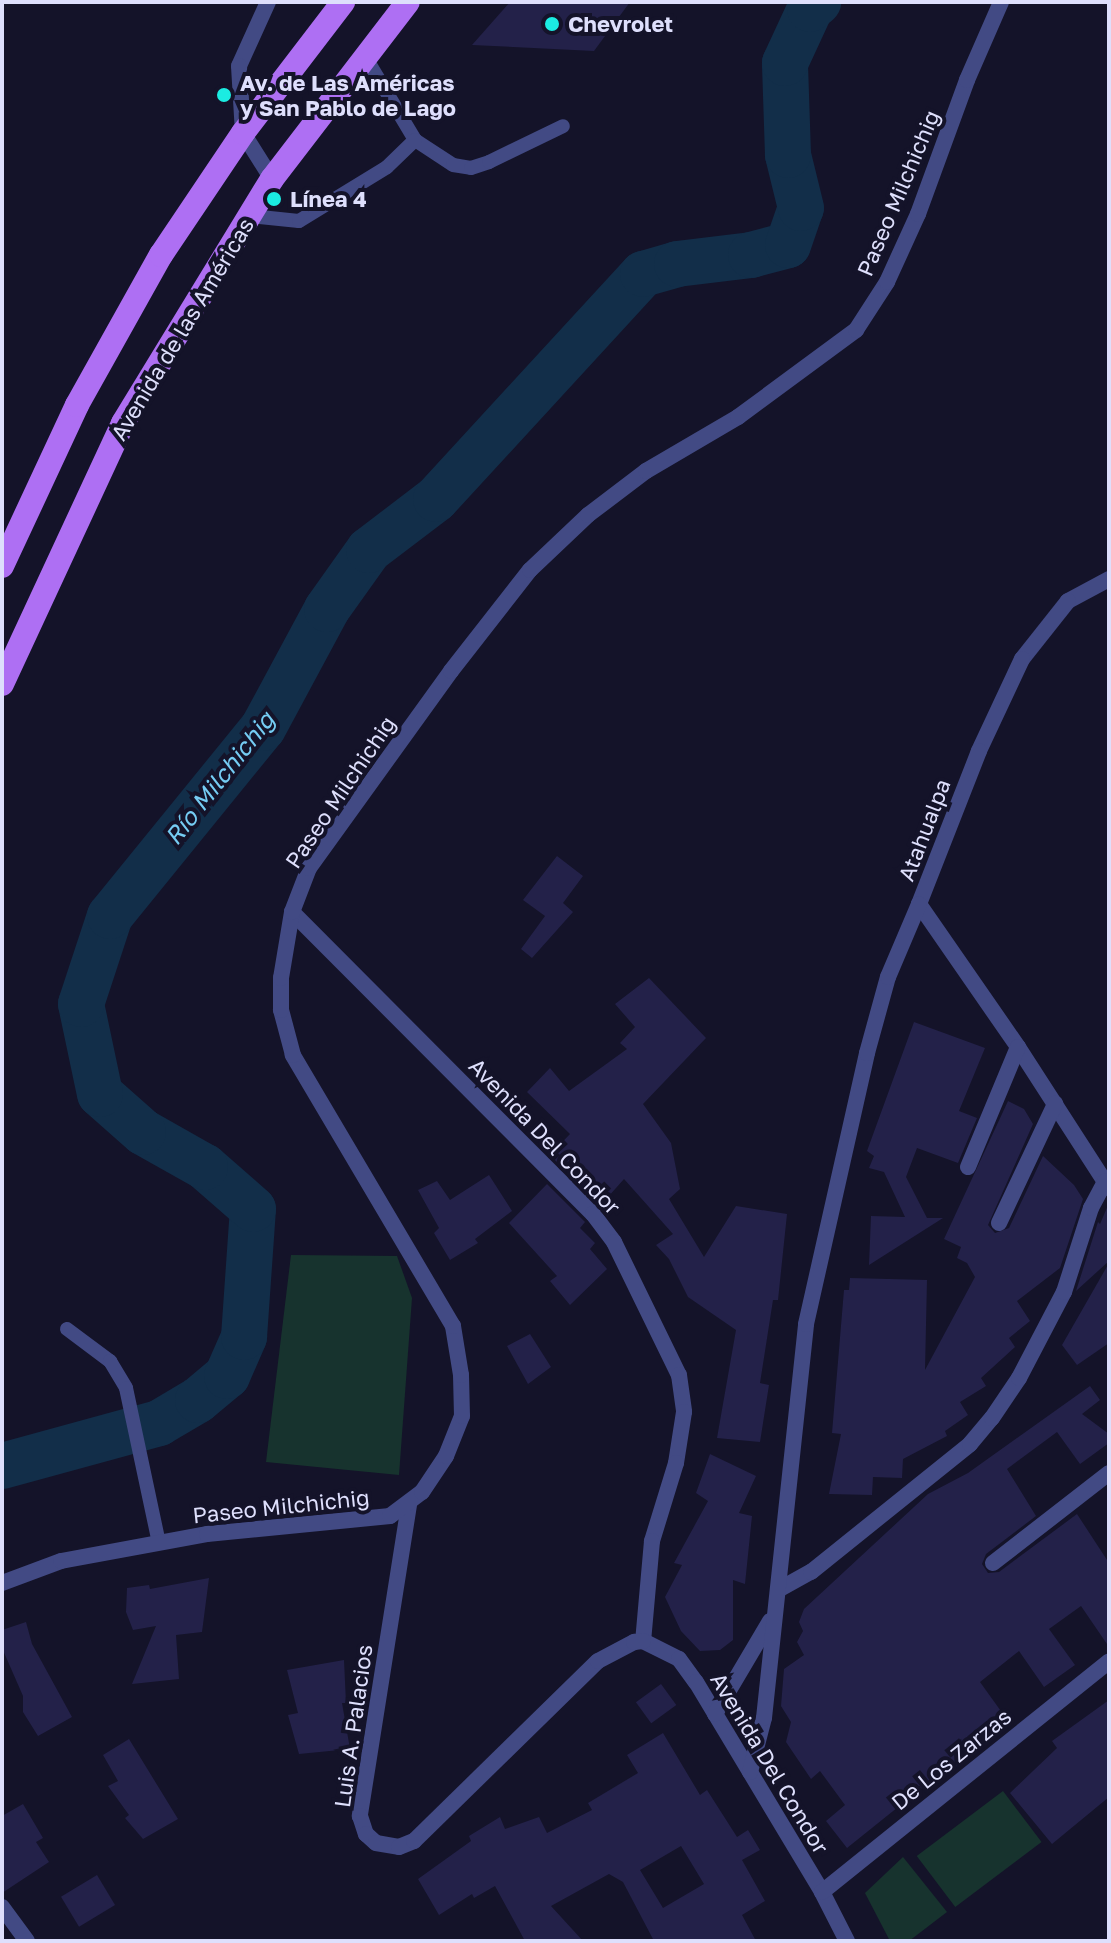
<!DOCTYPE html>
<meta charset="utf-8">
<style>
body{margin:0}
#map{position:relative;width:1111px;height:1943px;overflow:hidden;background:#141329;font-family:"Golos Text",sans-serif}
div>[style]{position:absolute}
.green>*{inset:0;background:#17332e;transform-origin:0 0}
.river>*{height:46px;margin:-23px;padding:0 23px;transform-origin:23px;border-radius:23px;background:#122e49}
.building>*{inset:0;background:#232149;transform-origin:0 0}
.lane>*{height:14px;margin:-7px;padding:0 7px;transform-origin:7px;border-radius:7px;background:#424a84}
.street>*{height:16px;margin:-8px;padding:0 8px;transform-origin:8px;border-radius:8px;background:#424a84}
.primary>*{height:24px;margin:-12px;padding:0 12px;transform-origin:12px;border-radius:12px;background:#ae6ff3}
.dots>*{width:22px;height:22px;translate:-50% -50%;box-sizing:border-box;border:4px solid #141329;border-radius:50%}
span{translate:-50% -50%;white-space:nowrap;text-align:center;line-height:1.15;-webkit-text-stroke:8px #141329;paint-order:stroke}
.poi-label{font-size:22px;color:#dedffc;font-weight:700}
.left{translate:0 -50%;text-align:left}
.street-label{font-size:22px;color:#dedffc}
.water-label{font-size:24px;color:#75ccf3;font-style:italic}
.frame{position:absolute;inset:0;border:4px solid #dedffc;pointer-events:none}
</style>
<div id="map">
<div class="green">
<div style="clip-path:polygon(291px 1255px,397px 1256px,412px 1298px,399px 1475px,266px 1462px)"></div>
<div style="left:1003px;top:1791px;width:64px;height:108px;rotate:53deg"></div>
<div style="clip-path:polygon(903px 1857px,947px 1912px,909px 1941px,890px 1941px,865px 1893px)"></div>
</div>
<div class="river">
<div style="left:2px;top:1466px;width:163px;rotate:-15.3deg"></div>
<div style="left:159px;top:1423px;width:45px;rotate:-30.5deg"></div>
<div style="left:198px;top:1400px;width:38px;rotate:-40deg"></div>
<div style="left:227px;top:1376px;width:43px;rotate:-66.4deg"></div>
<div style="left:244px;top:1337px;width:128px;rotate:-86deg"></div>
<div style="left:253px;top:1209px;width:64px;rotate:-138.8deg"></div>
<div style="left:205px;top:1167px;width:71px;rotate:-150.6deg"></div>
<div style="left:143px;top:1132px;width:57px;rotate:-138.5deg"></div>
<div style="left:100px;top:1094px;width:92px;rotate:-101.9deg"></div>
<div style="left:81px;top:1004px;width:93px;rotate:-71.8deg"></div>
<div style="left:110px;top:916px;width:242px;rotate:-50.9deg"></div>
<div style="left:263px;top:728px;width:135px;rotate:-61.7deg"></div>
<div style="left:327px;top:609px;width:72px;rotate:-54.6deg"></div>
<div style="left:369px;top:550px;width:84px;rotate:-37.3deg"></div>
<div style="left:436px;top:499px;width:306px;rotate:-47.4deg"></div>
<div style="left:643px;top:274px;width:35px;rotate:-16deg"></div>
<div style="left:677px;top:264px;width:75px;rotate:-6.9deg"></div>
<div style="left:751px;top:255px;width:38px;rotate:-15deg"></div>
<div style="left:788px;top:245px;width:39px;rotate:-71deg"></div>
<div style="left:801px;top:208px;width:55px;rotate:-103.8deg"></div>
<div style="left:788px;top:155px;width:92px;rotate:-91.9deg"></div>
<div style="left:785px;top:63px;width:60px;rotate:-65.2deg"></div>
<div style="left:810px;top:9px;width:11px;rotate:-41deg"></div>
</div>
<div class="building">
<div style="clip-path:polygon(510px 2px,630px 2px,594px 51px,472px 45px)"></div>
<div style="clip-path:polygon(557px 856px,583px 876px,563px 903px,573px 912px,532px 958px,521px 949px,545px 916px,523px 900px)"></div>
<div style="clip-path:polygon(649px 978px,706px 1038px,643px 1104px,671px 1143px,680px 1189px,669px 1199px,704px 1257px,736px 1206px,787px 1214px,778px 1300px,773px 1300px,760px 1383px,769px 1385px,760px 1442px,717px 1438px,736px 1330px,688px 1297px,669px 1259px,656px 1245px,673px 1234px,624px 1179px,600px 1206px,550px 1155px,570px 1134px,527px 1092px,550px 1068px,569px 1091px,627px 1049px,620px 1043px,635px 1027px,615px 1004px)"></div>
<div style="clip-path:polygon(914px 1022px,985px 1048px,959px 1111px,977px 1118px,958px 1163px,917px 1148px,906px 1177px,927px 1218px,943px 1218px,869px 1265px,871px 1216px,905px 1217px,884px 1172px,869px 1168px,874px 1156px,867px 1151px)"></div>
<div style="clip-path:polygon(1008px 1101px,1024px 1109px,1033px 1124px,988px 1225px,995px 1233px,1009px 1228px,1043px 1156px,1074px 1185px,1083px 1199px,1060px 1268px,1017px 1301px,1030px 1321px,1009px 1338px,1015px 1347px,981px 1378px,986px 1386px,960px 1402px,968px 1415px,945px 1431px,947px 1436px,903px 1459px,902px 1478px,873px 1477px,872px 1495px,829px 1494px,841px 1434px,832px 1433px,844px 1290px,849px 1290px,850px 1278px,927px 1280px,925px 1370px,975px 1277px,967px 1263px,957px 1258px,961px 1247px,944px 1239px)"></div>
<div style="clip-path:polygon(489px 1175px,512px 1211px,475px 1239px,478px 1243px,450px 1260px,434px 1233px,439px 1228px,418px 1190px,437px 1181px,450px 1200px)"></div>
<div style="clip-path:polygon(547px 1184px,585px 1222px,580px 1228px,595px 1243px,590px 1249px,607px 1269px,570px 1305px,550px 1281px,557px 1276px,509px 1223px)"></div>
<div style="clip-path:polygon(1109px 1203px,1109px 1261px,1076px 1291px,1098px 1222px,1100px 1224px)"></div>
<div style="clip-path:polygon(1109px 1263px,1109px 1343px,1077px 1365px,1062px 1345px)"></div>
<div style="clip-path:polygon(530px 1334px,551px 1367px,528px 1384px,507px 1346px)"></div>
<div style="clip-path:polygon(1090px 1386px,1100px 1400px,1082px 1414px,1109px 1434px,1109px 1443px,1080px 1464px,1057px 1432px,1007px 1469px,1036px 1516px,986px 1554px,982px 1564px,988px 1573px,999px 1572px,1077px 1514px,1109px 1563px,1109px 1647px,1081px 1606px,1049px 1629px,1075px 1665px,1044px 1687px,1019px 1651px,980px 1682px,1003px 1714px,973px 1736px,981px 1746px,951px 1771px,948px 1767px,847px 1848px,826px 1821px,845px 1805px,820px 1771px,811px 1779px,786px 1742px,791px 1722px,781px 1706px,784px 1669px,804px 1655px,797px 1642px,803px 1631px,799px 1622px,804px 1609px,928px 1494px,968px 1473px)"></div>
<div style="clip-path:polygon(710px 1454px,756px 1476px,739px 1513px,752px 1516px,745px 1584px,733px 1580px,733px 1640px,720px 1650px,700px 1651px,681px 1631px,665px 1597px,682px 1565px,674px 1563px,708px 1501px,696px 1493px)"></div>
<div style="clip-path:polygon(209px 1578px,202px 1632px,176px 1635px,179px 1679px,132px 1684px,156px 1626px,133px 1630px,126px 1612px,127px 1588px,149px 1585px,150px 1589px)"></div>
<div style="clip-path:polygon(26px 1622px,32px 1644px,72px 1717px,38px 1736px,23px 1712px,23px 1696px,2px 1648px,2px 1630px)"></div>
<div style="clip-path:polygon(344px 1660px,346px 1703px,342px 1703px,350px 1749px,299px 1754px,288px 1715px,298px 1713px,287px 1670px)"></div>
<div style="left:661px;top:1684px;width:26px;height:31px;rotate:54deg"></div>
<div style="clip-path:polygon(1109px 1700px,1109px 1797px,1052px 1844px,1010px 1793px,1057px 1748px,1052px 1741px)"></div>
<div style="clip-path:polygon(evenodd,663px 1733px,700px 1795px,707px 1790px,737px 1837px,748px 1830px,760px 1850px,742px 1860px,765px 1901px,742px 1915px,756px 1941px,654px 1941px,623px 1882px,609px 1874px,551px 1906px,583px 1941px,525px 1941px,495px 1886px,474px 1898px,472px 1894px,439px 1915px,418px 1879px,471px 1841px,469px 1836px,500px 1817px,505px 1829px,539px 1817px,547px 1833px,592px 1810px,588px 1803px,638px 1773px,627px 1755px,663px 1733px,681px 1846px,704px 1884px,663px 1908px,640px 1870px,681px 1846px)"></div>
<div style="clip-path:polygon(129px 1739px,178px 1819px,143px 1839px,125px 1818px,129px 1815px,108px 1786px,118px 1781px,103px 1755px)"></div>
<div style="clip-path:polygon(23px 1804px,43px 1838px,36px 1842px,49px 1862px,2px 1893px,2px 1816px)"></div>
<div style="left:97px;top:1875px;width:35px;height:42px;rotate:59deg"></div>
</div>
<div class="lane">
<div style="left:366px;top:58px;width:96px;rotate:59.1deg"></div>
<div style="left:415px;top:140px;width:45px;rotate:33.3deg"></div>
<div style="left:453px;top:165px;width:18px;rotate:9deg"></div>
<div style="left:471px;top:168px;width:19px;rotate:-18deg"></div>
<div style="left:489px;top:162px;width:82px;rotate:-25.9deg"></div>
<div style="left:250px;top:216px;width:49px;rotate:5.8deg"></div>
<div style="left:299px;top:221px;width:103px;rotate:-31.5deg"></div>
<div style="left:387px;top:167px;width:39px;rotate:-44deg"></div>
<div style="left:67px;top:1329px;width:54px;rotate:36.7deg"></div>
<div style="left:110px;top:1361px;width:31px;rotate:59deg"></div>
<div style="left:126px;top:1388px;width:158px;rotate:78deg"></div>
</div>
<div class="street">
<div style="left:268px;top:2px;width:70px;rotate:114.4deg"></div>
<div style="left:239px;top:66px;width:67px;rotate:86.6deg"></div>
<div style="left:243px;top:133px;width:54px;rotate:57.8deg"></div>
<div style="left:1109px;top:579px;width:47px;rotate:151.8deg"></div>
<div style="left:1068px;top:601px;width:74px;rotate:128.4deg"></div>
<div style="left:1022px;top:659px;width:102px;rotate:115.1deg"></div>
<div style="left:979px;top:751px;width:164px;rotate:111.4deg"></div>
<div style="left:919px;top:904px;width:174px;rotate:55.3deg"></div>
<div style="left:1018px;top:1047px;width:168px;rotate:57.2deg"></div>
<div style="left:292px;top:912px;width:426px;rotate:45.1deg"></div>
<div style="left:593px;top:1214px;width:35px;rotate:53deg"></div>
<div style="left:614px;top:1242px;width:148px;rotate:64deg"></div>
<div style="left:679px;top:1375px;width:37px;rotate:82deg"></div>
<div style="left:684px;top:1412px;width:52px;rotate:98.9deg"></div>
<div style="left:676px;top:1463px;width:82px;rotate:107.1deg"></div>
<div style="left:652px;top:1541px;width:100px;rotate:95.1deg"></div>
<div style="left:643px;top:1641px;width:40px;rotate:26.6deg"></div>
<div style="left:679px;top:1659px;width:29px;rotate:54deg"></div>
<div style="left:696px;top:1682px;width:245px;rotate:59deg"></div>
<div style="left:822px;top:1892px;width:55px;rotate:63deg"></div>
<div style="left:968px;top:1167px;width:130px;rotate:-67.4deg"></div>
<div style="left:999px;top:1223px;width:132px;rotate:-64.8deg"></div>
<div style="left:409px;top:1505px;width:315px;rotate:99deg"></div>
<div style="left:360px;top:1816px;width:19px;rotate:72deg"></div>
<div style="left:366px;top:1834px;width:13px;rotate:42deg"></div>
<div style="left:376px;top:1843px;width:23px;rotate:10deg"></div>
<div style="left:399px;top:1847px;width:16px;rotate:-22deg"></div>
<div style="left:414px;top:1841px;width:257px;rotate:-44.4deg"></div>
<div style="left:598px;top:1661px;width:41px;rotate:-27.8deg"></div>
<div style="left:634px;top:1642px;width:9px;rotate:-6deg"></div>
<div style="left:993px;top:1563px;width:147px;rotate:-37.8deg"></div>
<div style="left:2px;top:1583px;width:63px;rotate:-20.4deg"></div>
<div style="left:61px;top:1561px;width:148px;rotate:-10.5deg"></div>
<div style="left:207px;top:1534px;width:184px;rotate:-5.6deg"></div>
<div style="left:390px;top:1516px;width:40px;rotate:-37deg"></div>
<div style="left:422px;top:1492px;width:43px;rotate:-56.3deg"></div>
<div style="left:446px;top:1456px;width:43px;rotate:-68.2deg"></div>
<div style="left:462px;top:1416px;width:41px;rotate:-91.4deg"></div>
<div style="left:461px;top:1375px;width:50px;rotate:-99.3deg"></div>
<div style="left:453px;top:1326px;width:315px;rotate:-120.6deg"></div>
<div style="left:293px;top:1055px;width:47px;rotate:-104.9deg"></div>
<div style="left:281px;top:1010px;width:32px;rotate:-90deg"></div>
<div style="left:281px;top:978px;width:67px;rotate:-80.5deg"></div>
<div style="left:292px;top:912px;width:47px;rotate:-68.9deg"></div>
<div style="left:309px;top:868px;width:243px;rotate:-54.2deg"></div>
<div style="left:451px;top:671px;width:128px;rotate:-52deg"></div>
<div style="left:530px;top:570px;width:80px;rotate:-43.5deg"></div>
<div style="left:588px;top:515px;width:73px;rotate:-37.2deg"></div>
<div style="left:646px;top:471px;width:107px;rotate:-30.4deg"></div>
<div style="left:738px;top:417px;width:147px;rotate:-36.4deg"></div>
<div style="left:856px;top:330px;width:57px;rotate:-57.1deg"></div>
<div style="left:887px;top:282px;width:75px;rotate:-65.5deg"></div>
<div style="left:918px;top:214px;width:143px;rotate:-69.9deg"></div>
<div style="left:967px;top:80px;width:85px;rotate:-66.4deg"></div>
<div style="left:778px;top:1590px;width:38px;rotate:-29deg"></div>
<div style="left:811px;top:1572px;width:204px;rotate:-38.8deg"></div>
<div style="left:970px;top:1444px;width:34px;rotate:-50deg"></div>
<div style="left:992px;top:1418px;width:48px;rotate:-56deg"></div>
<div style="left:1019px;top:1378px;width:97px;rotate:-62.4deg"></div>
<div style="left:1064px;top:1292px;width:88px;rotate:-72.2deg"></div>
<div style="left:1091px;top:1208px;width:30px;rotate:-62deg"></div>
<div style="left:715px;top:1714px;width:108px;rotate:-59.4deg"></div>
<div style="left:750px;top:1772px;width:56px;rotate:-75.5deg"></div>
<div style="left:764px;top:1718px;width:396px;rotate:-83.9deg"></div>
<div style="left:806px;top:1324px;width:278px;rotate:-77.3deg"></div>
<div style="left:867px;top:1053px;width:79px;rotate:-74.6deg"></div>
<div style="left:888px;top:977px;width:79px;rotate:-67deg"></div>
<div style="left:822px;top:1892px;width:368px;rotate:-38.8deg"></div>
<div style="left:2px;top:1907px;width:42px;rotate:53.7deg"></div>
</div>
<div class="primary">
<div style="left:2px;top:566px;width:178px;rotate:-65deg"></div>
<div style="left:77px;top:405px;width:172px;rotate:-60.8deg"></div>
<div style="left:161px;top:255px;width:147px;rotate:-56.1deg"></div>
<div style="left:243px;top:133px;width:165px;rotate:-52.6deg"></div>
<div style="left:2px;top:684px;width:288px;rotate:-65.1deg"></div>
<div style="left:123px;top:423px;width:286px;rotate:-58.6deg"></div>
<div style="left:272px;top:179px;width:223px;rotate:-52.5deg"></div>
</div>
<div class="dots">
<div style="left:552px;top:24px;background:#1bece2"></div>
<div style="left:224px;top:95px;background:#1bece2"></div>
<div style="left:274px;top:199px;background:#1bece2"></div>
</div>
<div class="poi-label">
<span class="left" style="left:568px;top:24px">Chevrolet</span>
<span class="left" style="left:240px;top:95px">Av. de Las Américas<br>y San Pablo de Lago</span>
<span class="left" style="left:290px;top:199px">Línea 4</span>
</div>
<div class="street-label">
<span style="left:898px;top:193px;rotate:-67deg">Paseo Milchichig</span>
<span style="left:182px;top:329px;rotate:-59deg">Avenida de las Américas</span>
<span style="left:340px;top:792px;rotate:-56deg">Paseo Milchichig</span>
<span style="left:924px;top:830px;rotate:-69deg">Atahualpa</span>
<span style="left:545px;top:1136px;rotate:46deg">Avenida Del Condor</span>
<span style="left:281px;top:1506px;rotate:-6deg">Paseo Milchichig</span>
<span style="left:353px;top:1726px;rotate:-82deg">Luis A. Palacios</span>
<span style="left:951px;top:1759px;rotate:-39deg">De Los Zarzas</span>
<span style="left:770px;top:1763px;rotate:59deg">Avenida Del Condor</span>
</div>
<div class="water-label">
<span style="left:219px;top:778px;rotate:-52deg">Río Milchichig</span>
</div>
<div class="frame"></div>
</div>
